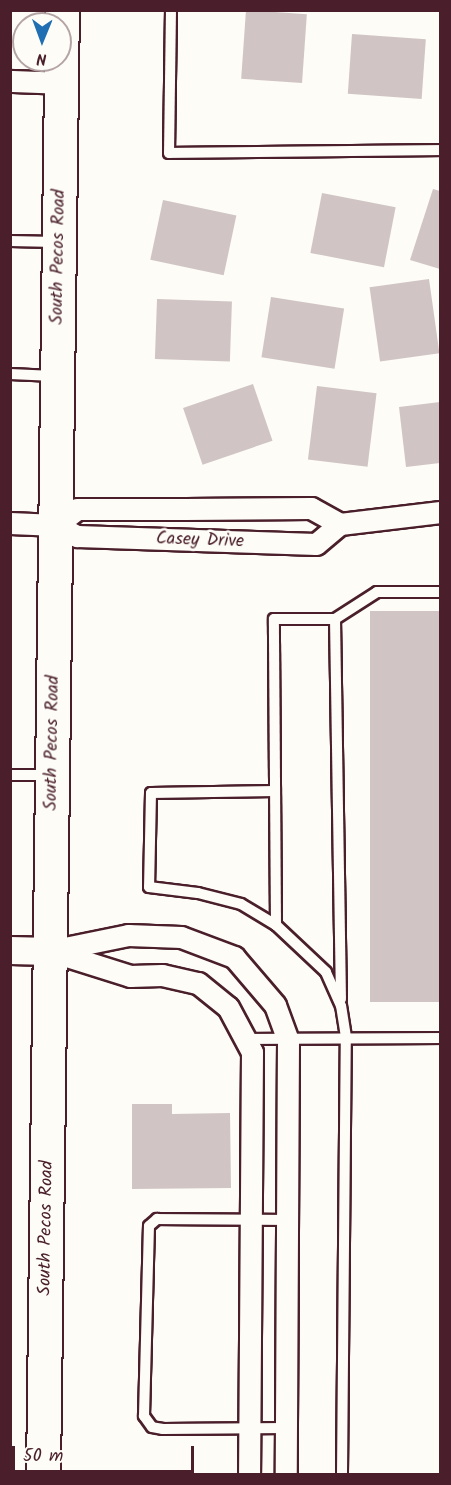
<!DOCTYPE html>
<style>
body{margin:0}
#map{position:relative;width:451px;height:1485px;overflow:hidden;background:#fdfcf7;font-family:Kalam,sans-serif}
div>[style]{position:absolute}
.building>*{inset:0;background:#d0c5c4;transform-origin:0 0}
.roads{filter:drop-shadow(2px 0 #4a1f2b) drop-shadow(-2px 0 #4a1f2b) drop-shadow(0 2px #4a1f2b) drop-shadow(0 -2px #4a1f2b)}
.service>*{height:10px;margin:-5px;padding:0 5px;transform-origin:5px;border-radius:5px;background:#fdfcf7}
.minor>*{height:21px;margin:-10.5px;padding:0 10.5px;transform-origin:10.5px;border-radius:10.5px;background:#fdfcf7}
.tertiary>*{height:27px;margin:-13.5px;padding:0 13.5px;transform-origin:13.5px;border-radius:13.5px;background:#fdfcf7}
.primary>*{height:33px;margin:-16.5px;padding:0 16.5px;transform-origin:16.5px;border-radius:16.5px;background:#fdfcf7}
span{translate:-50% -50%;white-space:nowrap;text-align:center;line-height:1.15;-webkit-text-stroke:5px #fdfcf7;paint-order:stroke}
.street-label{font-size:18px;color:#4a1f2b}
.frame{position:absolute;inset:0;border:12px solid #4a1f2b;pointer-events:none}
.north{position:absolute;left:12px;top:12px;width:60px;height:60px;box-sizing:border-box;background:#fdfcf7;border:2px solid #b5a4a5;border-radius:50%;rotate:181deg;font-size:16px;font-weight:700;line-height:24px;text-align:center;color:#4a1f2b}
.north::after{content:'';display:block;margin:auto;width:21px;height:27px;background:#1f6fb2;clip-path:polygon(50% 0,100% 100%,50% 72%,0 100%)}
.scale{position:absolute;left:12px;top:1446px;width:182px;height:27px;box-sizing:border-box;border:3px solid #4a1f2b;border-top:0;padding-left:8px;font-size:18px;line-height:21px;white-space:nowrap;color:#4a1f2b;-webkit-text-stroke:4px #fdfcf7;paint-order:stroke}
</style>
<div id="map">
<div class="building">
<div style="left:246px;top:10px;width:61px;height:69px;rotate:4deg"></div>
<div style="left:352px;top:34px;width:74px;height:60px;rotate:4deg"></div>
<div style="clip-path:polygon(433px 189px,440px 191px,440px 269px,410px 260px)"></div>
<div style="left:322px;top:193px;width:75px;height:61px;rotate:11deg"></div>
<div style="left:163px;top:200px;width:75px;height:61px;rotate:12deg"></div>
<div style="left:429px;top:279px;width:75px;height:60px;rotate:82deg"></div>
<div style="left:271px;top:297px;width:74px;height:61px;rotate:9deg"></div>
<div style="left:157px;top:299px;width:75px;height:60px;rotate:2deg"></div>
<div style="left:253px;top:384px;width:60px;height:74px;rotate:71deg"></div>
<div style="left:317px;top:386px;width:60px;height:74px;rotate:7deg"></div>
<div style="clip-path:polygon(440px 402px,440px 463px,406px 467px,399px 407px)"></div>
<div style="left:370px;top:611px;width:70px;height:391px"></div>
<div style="clip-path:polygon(132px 1104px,172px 1104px,172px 1114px,230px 1113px,231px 1188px,132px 1189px)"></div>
</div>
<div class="roads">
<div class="service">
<div style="left:171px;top:10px;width:143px;rotate:90.8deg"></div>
<div style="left:169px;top:153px;width:271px;rotate:-0.6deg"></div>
<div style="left:10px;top:241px;width:46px;rotate:1.2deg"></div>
<div style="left:10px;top:374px;width:44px;rotate:2.6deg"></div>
<div style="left:335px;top:619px;width:380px;rotate:89.1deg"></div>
<div style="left:10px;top:775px;width:39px"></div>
<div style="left:275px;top:791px;width:124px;rotate:179.1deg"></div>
<div style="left:151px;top:793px;width:94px;rotate:91.2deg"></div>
<div style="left:149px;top:887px;width:49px;rotate:7deg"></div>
<div style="left:198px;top:893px;width:44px;rotate:14.3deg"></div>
<div style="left:241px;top:904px;width:41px;rotate:31deg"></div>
<div style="left:246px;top:1039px;width:194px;rotate:-0.3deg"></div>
<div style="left:286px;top:1428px;width:123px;rotate:179.5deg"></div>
<div style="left:163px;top:1429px;width:11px;rotate:-170deg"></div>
<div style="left:152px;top:1427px;width:14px;rotate:-126deg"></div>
<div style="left:144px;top:1416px;width:190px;rotate:-88.5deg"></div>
<div style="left:149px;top:1226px;width:11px;rotate:-41deg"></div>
<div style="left:157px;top:1219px;width:130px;rotate:0.4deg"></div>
<div style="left:342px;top:1474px;width:437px;rotate:-89.5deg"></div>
<div style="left:346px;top:1037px;width:31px;rotate:-99deg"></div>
<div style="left:341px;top:1006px;width:37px;rotate:-114deg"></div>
<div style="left:326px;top:972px;width:69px;rotate:-136.8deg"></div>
<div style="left:276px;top:925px;width:306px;rotate:-90.4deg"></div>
<div style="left:274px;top:619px;width:61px"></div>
<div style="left:335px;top:619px;width:50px;rotate:-32.7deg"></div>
<div style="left:377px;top:592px;width:63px"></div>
</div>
<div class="minor">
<div style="left:10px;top:81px;width:51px;rotate:2.2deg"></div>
<div style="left:10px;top:523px;width:46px;rotate:2.5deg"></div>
<div style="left:56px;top:525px;width:24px;rotate:28deg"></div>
<div style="left:77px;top:536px;width:239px;rotate:1.9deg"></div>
<div style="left:316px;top:544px;width:31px;rotate:-40deg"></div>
<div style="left:340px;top:524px;width:101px;rotate:-6.8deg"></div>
<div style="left:56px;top:525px;width:26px;rotate:-37deg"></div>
<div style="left:77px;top:509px;width:108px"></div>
<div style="left:185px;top:509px;width:126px;rotate:-0.5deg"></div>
<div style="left:311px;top:508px;width:33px;rotate:29deg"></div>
<div style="left:50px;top:951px;width:80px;rotate:-11.6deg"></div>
<div style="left:128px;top:935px;width:53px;rotate:2.2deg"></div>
<div style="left:181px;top:937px;width:57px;rotate:20.7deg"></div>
<div style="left:234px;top:957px;width:63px;rotate:49.5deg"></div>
<div style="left:275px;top:1005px;width:38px;rotate:70deg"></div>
<div style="left:288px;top:1041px;width:433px;rotate:90.3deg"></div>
<div style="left:54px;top:952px;width:80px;rotate:17.5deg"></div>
<div style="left:130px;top:976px;width:32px;rotate:-2deg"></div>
<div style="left:162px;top:975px;width:37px;rotate:13deg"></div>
<div style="left:198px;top:983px;width:38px;rotate:39deg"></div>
<div style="left:228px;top:1007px;width:51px;rotate:61.9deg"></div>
<div style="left:252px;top:1052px;width:422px;rotate:90.4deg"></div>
</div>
<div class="tertiary">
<div style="left:10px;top:950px;width:40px;rotate:1.4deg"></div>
</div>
<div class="primary">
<div style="left:43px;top:1474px;width:1464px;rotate:-89.26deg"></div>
</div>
</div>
<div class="street-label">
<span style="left:59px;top:257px;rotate:-89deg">South Pecos Road</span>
<span style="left:200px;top:541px;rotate:2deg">Casey Drive</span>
<span style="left:53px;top:743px;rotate:-89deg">South Pecos Road</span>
<span style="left:47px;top:1228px;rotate:-89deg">South Pecos Road</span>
</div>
<div class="frame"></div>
<div class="north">N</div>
<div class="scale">50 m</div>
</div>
